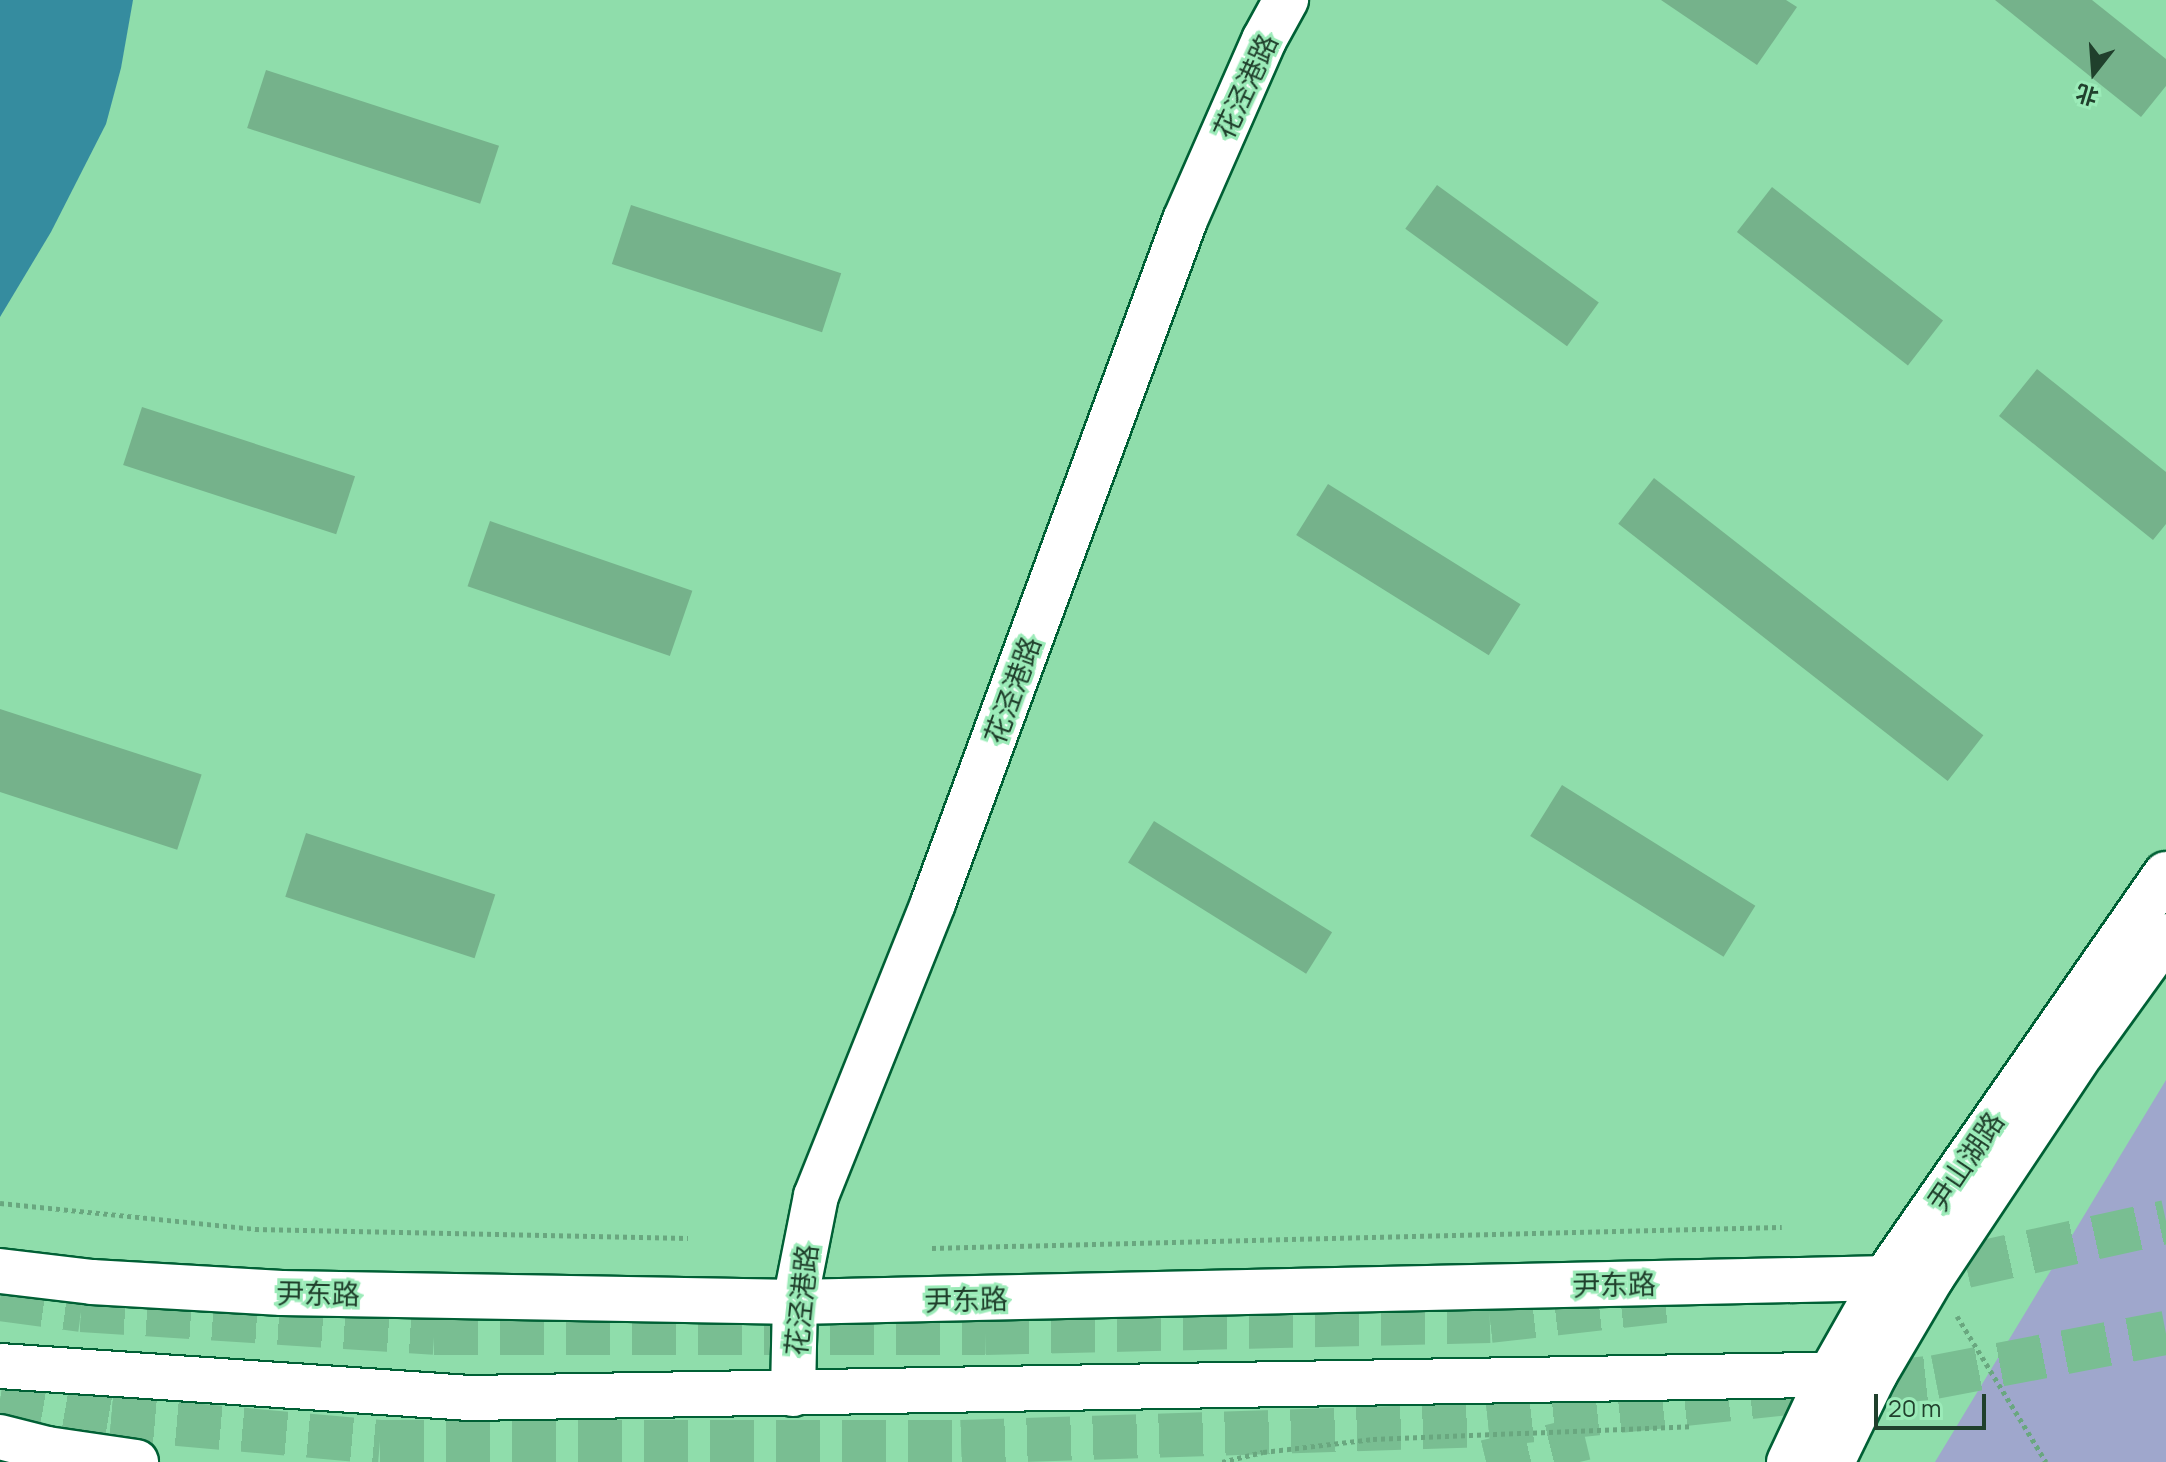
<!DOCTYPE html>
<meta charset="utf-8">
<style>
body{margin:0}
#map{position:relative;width:2166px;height:1462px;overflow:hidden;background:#8fddab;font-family:Manrope,"Noto Sans SC",sans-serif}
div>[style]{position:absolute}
.green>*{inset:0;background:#9fa7cc}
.water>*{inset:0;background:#358c9f}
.building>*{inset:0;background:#75b28b;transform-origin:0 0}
.trunk-tunnel>*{height:44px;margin-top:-22px;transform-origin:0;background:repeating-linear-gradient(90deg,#79be92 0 44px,transparent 0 66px)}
.path>*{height:5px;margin-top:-2.5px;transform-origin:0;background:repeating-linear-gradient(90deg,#69a77f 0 4px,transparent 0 8px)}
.roads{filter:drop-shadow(2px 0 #006035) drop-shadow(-2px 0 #006035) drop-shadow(0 2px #006035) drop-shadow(0 -2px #006035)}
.tertiary>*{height:44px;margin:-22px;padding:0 22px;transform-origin:22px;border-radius:22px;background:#fff}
.secondary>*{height:44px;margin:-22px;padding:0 22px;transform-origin:22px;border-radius:22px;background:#fff}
.trunk>*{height:44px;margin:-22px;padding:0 22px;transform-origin:22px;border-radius:22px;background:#fff}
span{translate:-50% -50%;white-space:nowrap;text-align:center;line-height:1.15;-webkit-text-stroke:6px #9bebb8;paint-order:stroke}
.street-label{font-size:28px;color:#20402c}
.north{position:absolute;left:2054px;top:32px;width:80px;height:80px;-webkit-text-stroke:6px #9bebb8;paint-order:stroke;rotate:197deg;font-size:22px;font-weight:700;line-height:32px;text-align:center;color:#20402c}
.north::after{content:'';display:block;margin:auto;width:28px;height:36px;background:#20402c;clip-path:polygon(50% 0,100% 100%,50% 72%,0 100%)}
.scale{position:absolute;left:1874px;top:1394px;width:112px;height:36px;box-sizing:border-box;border:4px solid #20402c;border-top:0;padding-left:10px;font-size:24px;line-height:28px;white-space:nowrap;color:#20402c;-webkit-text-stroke:6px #9bebb8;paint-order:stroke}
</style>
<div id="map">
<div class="green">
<div style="clip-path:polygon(2166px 1080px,2166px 1462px,1935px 1462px)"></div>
</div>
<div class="water">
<div style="clip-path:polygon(0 0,133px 0,121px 68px,106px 124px,51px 232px,0 317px)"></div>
</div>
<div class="building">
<div style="clip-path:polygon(1661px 0,1786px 0,1797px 7px,1757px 65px)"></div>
<div style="clip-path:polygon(1995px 0,2092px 0,2166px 59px,2166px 86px,2141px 117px)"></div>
<div style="left:266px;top:70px;width:245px;height:61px;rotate:18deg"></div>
<div style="left:1437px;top:185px;width:200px;height:54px;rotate:36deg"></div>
<div style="left:1772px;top:187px;width:217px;height:57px;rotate:38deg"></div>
<div style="left:631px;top:205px;width:221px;height:62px;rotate:18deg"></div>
<div style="clip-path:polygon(2037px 369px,2166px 472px,2166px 524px,2153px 540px,1999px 416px)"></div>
<div style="left:142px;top:407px;width:224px;height:61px;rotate:18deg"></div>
<div style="left:1654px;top:478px;width:418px;height:58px;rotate:38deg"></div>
<div style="left:1328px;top:484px;width:227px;height:60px;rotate:32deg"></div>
<div style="left:490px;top:521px;width:214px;height:69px;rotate:19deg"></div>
<div style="left:0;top:709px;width:212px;height:79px;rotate:18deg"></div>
<div style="left:1562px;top:785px;width:228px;height:60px;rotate:32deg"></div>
<div style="left:1154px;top:821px;width:210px;height:49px;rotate:32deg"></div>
<div style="left:306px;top:833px;width:199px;height:67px;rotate:18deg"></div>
</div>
<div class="trunk-tunnel">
<div style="left:1906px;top:1273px;width:60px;rotate:-6.7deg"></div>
<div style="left:1966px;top:1266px;width:205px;rotate:-12.4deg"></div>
<div style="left:0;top:1299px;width:82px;rotate:7.7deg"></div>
<div style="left:81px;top:1310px;width:354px;rotate:3.7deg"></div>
<div style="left:434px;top:1333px;width:551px"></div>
<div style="left:985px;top:1333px;width:505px;rotate:-1.36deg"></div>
<div style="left:1490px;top:1321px;width:193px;rotate:-6.5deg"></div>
<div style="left:0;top:1399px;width:113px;rotate:9.7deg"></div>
<div style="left:111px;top:1418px;width:270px;rotate:5.1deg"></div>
<div style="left:380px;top:1442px;width:581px"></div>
<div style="left:961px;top:1442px;width:527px;rotate:-1.85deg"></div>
<div style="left:1488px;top:1425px;width:450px;rotate:-6.1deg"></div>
<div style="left:1935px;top:1377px;width:235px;rotate:-10.8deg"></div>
<div style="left:1486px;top:1462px;width:102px;rotate:-13.6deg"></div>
</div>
<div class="path">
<div style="left:0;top:1203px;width:256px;rotate:5.8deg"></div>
<div style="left:255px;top:1229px;width:433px;rotate:1.2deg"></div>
<div style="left:932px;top:1248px;width:850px;rotate:-1.42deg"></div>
<div style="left:1957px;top:1316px;width:171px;rotate:58.6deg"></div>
<div style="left:1222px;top:1462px;width:42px;rotate:-13.7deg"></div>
<div style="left:1263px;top:1452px;width:111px;rotate:-6.7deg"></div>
<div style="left:1373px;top:1439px;width:318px;rotate:-2.3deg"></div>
</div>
<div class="roads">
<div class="tertiary">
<div style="left:793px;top:1394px;width:92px;rotate:-88.8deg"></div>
<div style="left:795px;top:1302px;width:108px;rotate:-78.8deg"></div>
<div style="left:816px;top:1196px;width:315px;rotate:-68.2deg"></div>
<div style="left:933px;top:903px;width:728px;rotate:-69.75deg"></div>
<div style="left:1185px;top:220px;width:197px;rotate:-66.3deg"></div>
<div style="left:1264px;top:40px;width:46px;rotate:-61.2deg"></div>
</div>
<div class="secondary">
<div style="left:0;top:1271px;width:93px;rotate:6.8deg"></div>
<div style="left:92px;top:1282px;width:190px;rotate:3.3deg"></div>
<div style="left:282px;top:1293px;width:513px;rotate:1.01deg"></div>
<div style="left:795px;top:1302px;width:1137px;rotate:-1.26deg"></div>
<div style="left:0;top:1366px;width:470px;rotate:3.9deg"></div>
<div style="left:469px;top:1398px;width:1406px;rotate:-0.98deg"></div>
<div style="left:1789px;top:1462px;width:96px;rotate:-64.8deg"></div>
<div style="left:1830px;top:1375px;width:112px;rotate:-60.4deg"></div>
<div style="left:1885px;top:1278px;width:492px;rotate:-55.2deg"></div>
<div style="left:1832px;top:1462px;width:98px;rotate:-64deg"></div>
<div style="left:1875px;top:1374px;width:113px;rotate:-59.6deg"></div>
<div style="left:1932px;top:1277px;width:272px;rotate:-56.3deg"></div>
<div style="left:2083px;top:1051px;width:142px;rotate:-54.2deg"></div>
</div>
<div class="trunk">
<div style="left:0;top:1437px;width:49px;rotate:14.3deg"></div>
<div style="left:47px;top:1449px;width:90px;rotate:8.3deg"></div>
</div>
</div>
<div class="street-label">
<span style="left:1245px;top:86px;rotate:-65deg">花泾港路</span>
<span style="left:1012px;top:690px;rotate:-70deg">花泾港路</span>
<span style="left:1965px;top:1161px;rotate:-56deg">尹山湖路</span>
<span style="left:1614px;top:1284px;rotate:-1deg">尹东路</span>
<span style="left:318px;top:1293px;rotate:1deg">尹东路</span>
<span style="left:966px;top:1299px;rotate:-1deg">尹东路</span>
<span style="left:801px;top:1300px;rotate:-84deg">花泾港路</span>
</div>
<div class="north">北</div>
<div class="scale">20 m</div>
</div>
